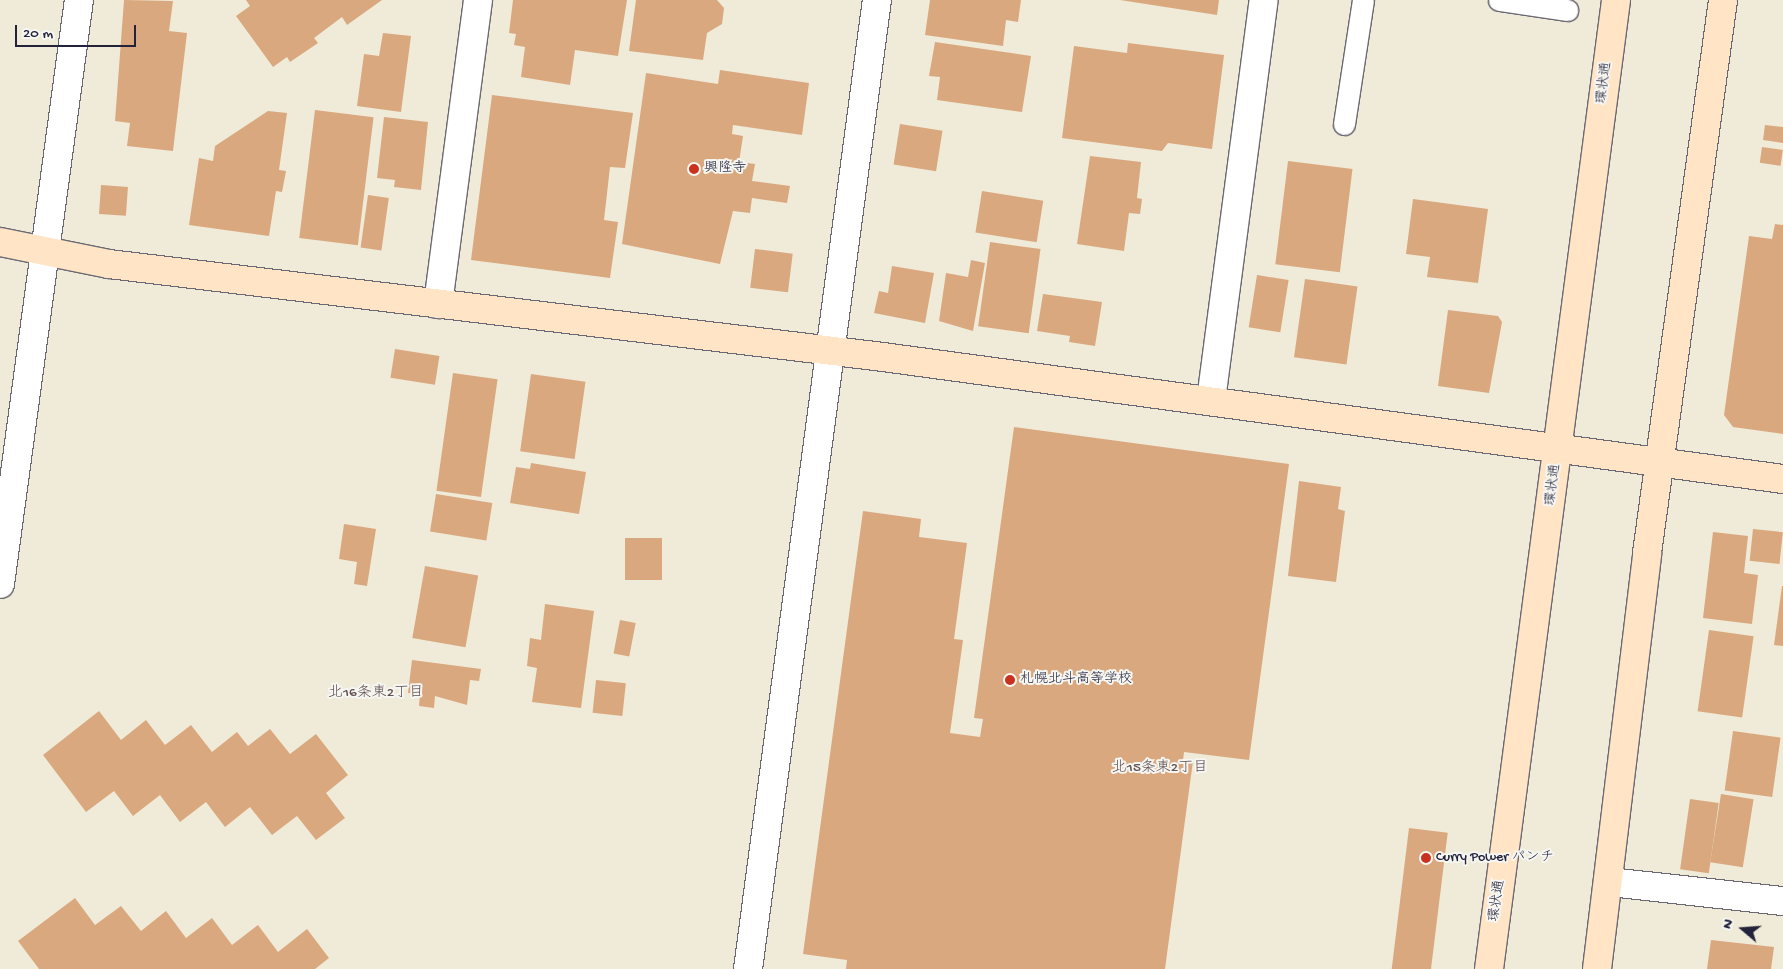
<!DOCTYPE html>
<meta charset="utf-8">
<style>
body{margin:0}
#map{position:relative;width:1783px;height:969px;overflow:hidden;background:#efebd8;font-family:"Gochi Hand","Klee One",sans-serif}
div>[style]{position:absolute}
.building>*{inset:0;background:#daa87e;transform-origin:0 0}
.roads{filter:drop-shadow(1px 0 #6a6872) drop-shadow(-1px 0 #6a6872) drop-shadow(0 1px #6a6872) drop-shadow(0 -1px #6a6872)}
.lane>*{height:21px;margin:-10.5px;padding:0 10.5px;transform-origin:10.5px;border-radius:10.5px;background:#fff}
.street>*{height:28px;margin:-14px;padding:0 14px;transform-origin:14px;border-radius:14px;background:#fff}
.secondary>*{height:28px;margin:-14px;padding:0 14px;transform-origin:14px;border-radius:14px;background:#ffe4c6}
.dots>*{width:14px;height:14px;translate:-50% -50%;box-sizing:border-box;border:2px solid #f6f6f2;border-radius:50%}
span{translate:-50% -50%;white-space:nowrap;text-align:center;line-height:1.15;-webkit-text-stroke:4px #f6f6f2;paint-order:stroke}
.street-label{font-size:14px;color:#22223b}
.poi-label{font-size:14px;color:#22223b}
.left{translate:0 -50%;text-align:left}
.neighbourhood-label{font-size:15px;color:#625152}
.north{position:absolute;left:1718px;top:904px;width:50px;height:50px;-webkit-text-stroke:4px #f6f6f2;paint-order:stroke;rotate:288deg;font-size:14px;font-weight:700;line-height:20px;text-align:center;color:#22223b}
.north::after{content:'';display:block;margin:auto;width:18px;height:22px;background:#22223b;clip-path:polygon(50% 0,100% 100%,50% 72%,0 100%)}
.scale{position:absolute;left:15px;top:25px;width:121px;height:22px;box-sizing:border-box;border:2px solid #22223b;border-top:0;padding-left:6px;font-size:15px;line-height:18px;white-space:nowrap;color:#22223b;-webkit-text-stroke:4px #f6f6f2;paint-order:stroke}
</style>
<div id="map">
<div class="building">
<div style="clip-path:polygon(124px 0,173px 1px,169px 31px,187px 33px,173px 151px,127px 146px,130px 123px,115px 121px)"></div>
<div style="clip-path:polygon(246px 0,382px 0,347px 25px,342px 17px,314px 38px,318px 43px,290px 62px,287px 57px,273px 67px,236px 16px,250px 6px)"></div>
<div style="clip-path:polygon(513px 0,627px 0,618px 56px,575px 50px,570px 85px,521px 77px,525px 47px,514px 45px,516px 34px,509px 33px)"></div>
<div style="clip-path:polygon(636px 0,717px 0,724px 8px,722px 24px,707px 33px,703px 60px,629px 51px)"></div>
<div style="clip-path:polygon(930px 0,1021px 0,1018px 22px,1006px 20px,1003px 46px,925px 35px)"></div>
<div style="clip-path:polygon(1120px 0,1219px 0,1217px 15px)"></div>
<div style="clip-path:polygon(383px 33px,411px 36px,401px 112px,357px 106px,364px 54px,379px 56px)"></div>
<div style="clip-path:polygon(935px 42px,1031px 56px,1022px 112px,937px 100px,940px 77px,929px 76px)"></div>
<div style="clip-path:polygon(1128px 43px,1224px 55px,1212px 149px,1168px 143px,1162px 151px,1062px 138px,1074px 46px,1127px 53px)"></div>
<div style="clip-path:polygon(720px 70px,809px 83px,802px 135px,733px 125px,732px 134px,743px 136px,739px 162px,755px 164px,752px 181px,790px 186px,787px 203px,752px 198px,750px 213px,733px 211px,720px 264px,622px 244px,646px 73px,718px 84px)"></div>
<div style="clip-path:polygon(492px 95px,633px 113px,625px 168px,610px 167px,604px 220px,618px 222px,610px 278px,471px 260px)"></div>
<div style="left:315px;top:110px;width:59px;height:129px;rotate:7deg"></div>
<div style="clip-path:polygon(268px 111px,287px 113px,279px 170px,286px 171px,282px 192px,276px 191px,269px 236px,189px 225px,199px 158px,213px 161px,215px 146px)"></div>
<div style="clip-path:polygon(384px 117px,428px 122px,421px 190px,394px 187px,395px 180px,377px 178px)"></div>
<div style="left:900px;top:124px;width:43px;height:41px;rotate:9deg"></div>
<div style="clip-path:polygon(1765px 125px,1783px 127px,1783px 143px,1763px 140px)"></div>
<div style="left:1762px;top:147px;width:21px;height:16px;rotate:8deg"></div>
<div style="clip-path:polygon(1090px 156px,1141px 162px,1137px 198px,1142px 199px,1140px 214px,1129px 213px,1124px 251px,1077px 244px)"></div>
<div style="left:1288px;top:161px;width:65px;height:104px;rotate:7deg"></div>
<div style="left:101px;top:185px;width:27px;height:29px;rotate:4deg"></div>
<div style="left:982px;top:191px;width:62px;height:42px;rotate:9deg"></div>
<div style="left:368px;top:195px;width:21px;height:53px;rotate:8deg"></div>
<div style="clip-path:polygon(1413px 199px,1488px 209px,1478px 283px,1427px 277px,1430px 257px,1406px 254px)"></div>
<div style="clip-path:polygon(1775px 224px,1783px 225px,1783px 434px,1733px 427px,1724px 415px,1749px 236px,1772px 239px)"></div>
<div style="left:990px;top:242px;width:51px;height:85px;rotate:8deg"></div>
<div style="left:755px;top:249px;width:38px;height:39px;rotate:7deg"></div>
<div style="clip-path:polygon(971px 260px,985px 263px,973px 331px,939px 321px,946px 273px,968px 277px)"></div>
<div style="clip-path:polygon(892px 266px,934px 273px,925px 323px,874px 313px,879px 291px,888px 293px)"></div>
<div style="left:1257px;top:275px;width:32px;height:53px;rotate:9deg"></div>
<div style="left:1305px;top:279px;width:53px;height:79px;rotate:8deg"></div>
<div style="clip-path:polygon(1043px 294px,1102px 302px,1095px 346px,1069px 342px,1070px 336px,1037px 331px)"></div>
<div style="clip-path:polygon(1448px 310px,1498px 316px,1502px 322px,1489px 393px,1438px 386px)"></div>
<div style="left:395px;top:349px;width:45px;height:29px;rotate:9deg"></div>
<div style="left:453px;top:373px;width:45px;height:119px;rotate:8deg"></div>
<div style="left:531px;top:374px;width:55px;height:78px;rotate:8deg"></div>
<div style="clip-path:polygon(1014px 427px,1289px 464px,1249px 760px,1184px 752px,1183px 760px,1193px 761px,1165px 969px,846px 969px,847px 960px,803px 954px,863px 511px,921px 519px,919px 537px,967px 543px,954px 639px,963px 640px,950px 733px,980px 737px,983px 719px,974px 718px)"></div>
<div style="clip-path:polygon(531px 463px,586px 472px,579px 514px,510px 503px,516px 467px,530px 469px)"></div>
<div style="clip-path:polygon(1299px 481px,1341px 487px,1338px 509px,1345px 511px,1336px 582px,1288px 576px)"></div>
<div style="left:436px;top:494px;width:57px;height:38px;rotate:9deg"></div>
<div style="clip-path:polygon(344px 524px,376px 529px,367px 586px,354px 584px,357px 562px,339px 559px)"></div>
<div style="left:1753px;top:529px;width:30px;height:32px;rotate:6deg"></div>
<div style="clip-path:polygon(1713px 532px,1748px 536px,1744px 573px,1758px 575px,1752px 624px,1703px 618px)"></div>
<div style="left:625px;top:538px;width:37px;height:42px"></div>
<div style="left:425px;top:566px;width:54px;height:73px;rotate:10deg"></div>
<div style="clip-path:polygon(1782px 586px,1783px 586px,1783px 646px,1774px 645px)"></div>
<div style="clip-path:polygon(545px 604px,594px 611px,581px 708px,532px 702px,537px 668px,527px 666px,530px 638px,541px 640px)"></div>
<div style="left:620px;top:620px;width:16px;height:34px;rotate:11deg"></div>
<div style="left:1709px;top:630px;width:45px;height:82px;rotate:8deg"></div>
<div style="clip-path:polygon(412px 660px,481px 669px,479px 681px,470px 680px,467px 705px,435px 696px,434px 708px,419px 706px,420px 694px,408px 693px)"></div>
<div style="left:596px;top:680px;width:30px;height:33px;rotate:6deg"></div>
<div style="clip-path:polygon(99px 711px,121px 740px,146px 720px,165px 745px,191px 725px,212px 752px,237px 732px,248px 746px,270px 729px,290px 754px,316px 734px,348px 775px,326px 793px,345px 818px,316px 840px,297px 816px,272px 835px,250px 807px,225px 827px,206px 802px,180px 822px,160px 795px,133px 816px,114px 791px,86px 812px,43px 755px)"></div>
<div style="left:1733px;top:731px;width:48px;height:60px;rotate:8deg"></div>
<div style="left:1721px;top:794px;width:33px;height:69px;rotate:9deg"></div>
<div style="left:1690px;top:799px;width:29px;height:71px;rotate:8deg"></div>
<div style="left:1409px;top:828px;width:39px;height:142px;rotate:7deg"></div>
<div style="clip-path:polygon(75px 898px,95px 925px,121px 906px,141px 931px,166px 911px,186px 938px,212px 918px,232px 945px,258px 925px,278px 952px,307px 929px,329px 958px,315px 969px,39px 969px,18px 941px)"></div>
<div style="clip-path:polygon(1711px 940px,1774px 947px,1771px 969px,1707px 969px)"></div>
</div>
<div class="roads">
<div class="lane">
<div style="left:1499px;top:0;width:69px;rotate:8.4deg"></div>
<div style="left:1344px;top:124px;width:125px;rotate:-81.3deg"></div>
</div>
<div class="street">
<div style="left:438px;top:304px;width:307px;rotate:-82.5deg"></div>
<div style="left:1211px;top:400px;width:403px;rotate:-82.5deg"></div>
<div style="left:0;top:584px;width:589px;rotate:-82.3deg"></div>
<div style="left:1610px;top:882px;width:174px;rotate:6.3deg"></div>
<div style="left:748px;top:969px;width:978px;rotate:-82.42deg"></div>
</div>
<div class="secondary">
<div style="left:0;top:242px;width:111px;rotate:11.4deg"></div>
<div style="left:109px;top:264px;width:780px;rotate:6.85deg"></div>
<div style="left:883px;top:357px;width:908px;rotate:7.72deg"></div>
<div style="left:1489px;top:969px;width:977px;rotate:-82.53deg"></div>
<div style="left:1597px;top:969px;width:419px;rotate:-83.1deg"></div>
<div style="left:1647px;top:553px;width:558px;rotate:-82.17deg"></div>
</div>
</div>
<div class="dots">
<div style="left:694px;top:169px;background:#c8321e"></div>
<div style="left:1010px;top:680px;background:#c8321e"></div>
<div style="left:1426px;top:858px;background:#c8321e"></div>
</div>
<div class="street-label">
<span style="left:1605px;top:83px;rotate:-83deg">環状通</span>
<span style="left:1554px;top:485px;rotate:-83deg">環状通</span>
<span style="left:1498px;top:901px;rotate:-82deg">環状通</span>
</div>
<div class="poi-label">
<span class="left" style="left:704px;top:169px">興隆寺</span>
<span class="left" style="left:1020px;top:680px">札幌北斗高等学校</span>
<span class="left" style="left:1436px;top:858px">Curry Power パンチ</span>
</div>
<div class="neighbourhood-label">
<span style="left:376px;top:694px">北16条東2丁目</span>
<span style="left:1160px;top:769px">北15条東2丁目</span>
</div>
<div class="north">N</div>
<div class="scale">20 m</div>
</div>
